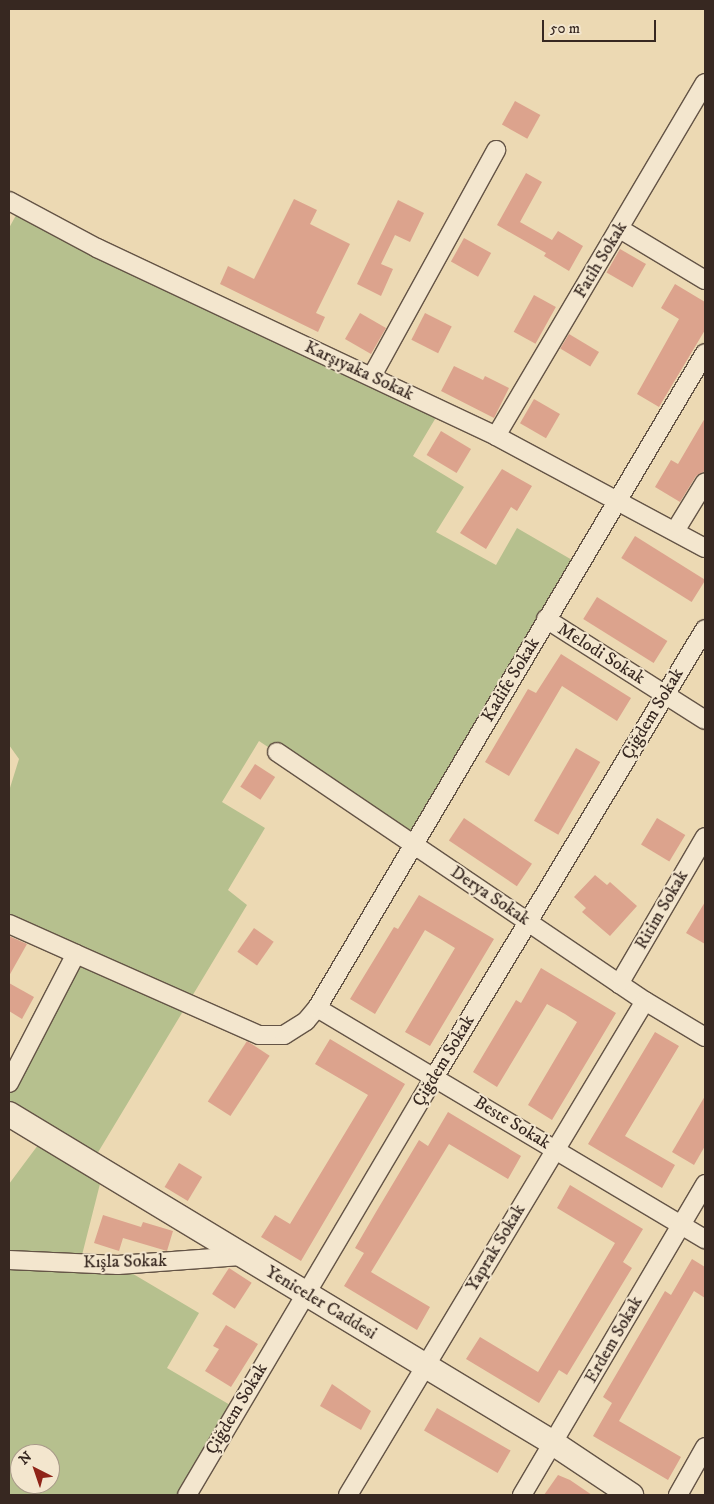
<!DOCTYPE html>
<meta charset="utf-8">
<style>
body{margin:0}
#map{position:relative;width:714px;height:1504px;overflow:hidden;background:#ecd9b3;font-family:"IM FELL DW Pica",serif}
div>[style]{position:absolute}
.green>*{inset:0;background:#b6c08e}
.building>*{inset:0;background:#dca38d;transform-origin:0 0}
.roads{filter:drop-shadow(1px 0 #645446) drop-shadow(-1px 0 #645446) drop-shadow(0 1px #645446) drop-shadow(0 -1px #645446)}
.street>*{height:18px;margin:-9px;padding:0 9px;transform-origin:9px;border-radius:9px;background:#f3e6ce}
.secondary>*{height:24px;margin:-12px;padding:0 12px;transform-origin:12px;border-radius:12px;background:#f3e6ce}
span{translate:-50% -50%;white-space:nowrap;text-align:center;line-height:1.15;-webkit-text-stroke:4px #f3e6ce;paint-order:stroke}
.street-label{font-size:18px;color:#372821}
.frame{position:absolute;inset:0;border:10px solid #372821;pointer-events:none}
.north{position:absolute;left:10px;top:1444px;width:50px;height:50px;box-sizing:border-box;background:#f3e6ce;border:1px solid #a89a89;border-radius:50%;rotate:319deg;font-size:14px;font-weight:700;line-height:20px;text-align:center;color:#372821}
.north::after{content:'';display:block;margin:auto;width:18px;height:22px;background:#8f2418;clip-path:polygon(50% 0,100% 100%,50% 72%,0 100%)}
.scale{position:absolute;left:542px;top:20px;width:114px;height:22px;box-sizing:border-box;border:2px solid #372821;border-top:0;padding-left:6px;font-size:15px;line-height:18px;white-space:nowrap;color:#372821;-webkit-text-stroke:4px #f3e6ce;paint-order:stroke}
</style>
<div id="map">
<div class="green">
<div style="clip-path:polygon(evenodd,20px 208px,441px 409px,413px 456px,464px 487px,436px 532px,496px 565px,517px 528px,579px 564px,413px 844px,259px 741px,222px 802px,265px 828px,228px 890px,247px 905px,91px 1164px,103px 1172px,80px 1263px,118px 1265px,199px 1313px,167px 1368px,237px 1409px,187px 1495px,9px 1495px,9px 1184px,44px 1137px,9px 1114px,9px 1083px,75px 954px,9px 924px,9px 791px,19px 759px,9px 745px,9px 228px,20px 208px,20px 1454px,50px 1454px,50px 1484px,20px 1484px,20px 1454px)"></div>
</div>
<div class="building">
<div style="left:515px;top:101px;width:29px;height:27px;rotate:29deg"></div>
<div style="clip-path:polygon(526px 173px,542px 182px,520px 222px,552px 240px,558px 231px,583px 246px,569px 271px,544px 256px,546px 253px,497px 225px)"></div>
<div style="clip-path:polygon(294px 199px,317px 210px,310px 224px,350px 244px,316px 313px,325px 317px,318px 332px,220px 284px,228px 266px,254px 279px)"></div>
<div style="clip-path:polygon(398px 200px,424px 213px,410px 242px,395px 235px,381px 264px,393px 269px,381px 296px,357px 284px)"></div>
<div style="left:464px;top:238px;width:31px;height:27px;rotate:29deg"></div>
<div style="left:620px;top:249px;width:30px;height:27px;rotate:30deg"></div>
<div style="clip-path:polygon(675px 284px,705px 302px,705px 330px,659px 407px,637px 394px,679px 319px,661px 308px)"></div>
<div style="left:534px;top:295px;width:25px;height:42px;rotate:29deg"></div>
<div style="left:360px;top:313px;width:30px;height:30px;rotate:30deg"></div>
<div style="left:425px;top:313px;width:30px;height:30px;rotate:27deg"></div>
<div style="left:569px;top:334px;width:35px;height:17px;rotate:31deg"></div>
<div style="clip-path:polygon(454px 366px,483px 380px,485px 376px,509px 388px,494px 418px,441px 391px)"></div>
<div style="left:534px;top:399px;width:30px;height:28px;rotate:30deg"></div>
<div style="clip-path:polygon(705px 418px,705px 471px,696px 476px,680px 502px,655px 487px,671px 460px,678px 464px)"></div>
<div style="left:441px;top:431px;width:35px;height:28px;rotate:31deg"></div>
<div style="clip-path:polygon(502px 469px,532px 486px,517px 511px,511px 507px,486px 549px,460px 533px)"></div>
<div style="left:635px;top:536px;width:83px;height:26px;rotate:32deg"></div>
<div style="left:597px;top:597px;width:83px;height:26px;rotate:32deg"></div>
<div style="clip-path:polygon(561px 654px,631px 698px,617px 721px,562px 686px,509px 776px,485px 762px,528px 689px,536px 693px)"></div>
<div style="left:576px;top:748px;width:28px;height:84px;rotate:30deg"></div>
<div style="left:255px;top:764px;width:24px;height:27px;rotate:33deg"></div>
<div style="left:464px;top:818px;width:82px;height:27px;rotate:34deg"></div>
<div style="left:657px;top:818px;width:33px;height:31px;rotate:31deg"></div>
<div style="clip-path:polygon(595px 875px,607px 885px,610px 882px,637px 906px,610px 936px,582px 912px,586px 908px,574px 897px)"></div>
<div style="clip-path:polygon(419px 895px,494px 939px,430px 1046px,405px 1032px,455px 948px,442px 940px,425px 930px,375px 1014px,350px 999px,394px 927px,398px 929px)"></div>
<div style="clip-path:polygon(705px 902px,705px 944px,686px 933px)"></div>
<div style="left:254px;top:928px;width:24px;height:29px;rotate:35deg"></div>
<div style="clip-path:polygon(9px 936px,27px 944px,9px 976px)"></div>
<div style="clip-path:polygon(541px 968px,616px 1013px,552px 1120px,528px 1105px,577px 1022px,565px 1014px,547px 1004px,497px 1087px,473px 1072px,516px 1000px,521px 1003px)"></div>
<div style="clip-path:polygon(9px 983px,34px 997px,22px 1019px,9px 1011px)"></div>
<div style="clip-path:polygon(655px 1032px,679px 1046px,625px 1136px,675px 1165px,662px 1188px,588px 1144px)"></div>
<div style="clip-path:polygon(330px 1039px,405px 1084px,301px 1261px,261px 1237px,275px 1215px,290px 1224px,368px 1095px,315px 1064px)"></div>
<div style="left:247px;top:1041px;width:27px;height:72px;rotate:33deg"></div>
<div style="clip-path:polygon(705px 1096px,705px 1146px,694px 1165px,672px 1152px)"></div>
<div style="clip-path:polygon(448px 1112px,521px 1156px,508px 1179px,449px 1144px,371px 1272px,430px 1307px,417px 1330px,344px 1286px,364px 1253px,355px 1248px,376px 1212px,419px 1140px,428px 1146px)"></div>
<div style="left:179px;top:1163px;width:27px;height:28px;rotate:31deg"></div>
<div style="clip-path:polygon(570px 1185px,643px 1229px,623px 1262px,632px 1268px,567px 1375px,559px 1370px,539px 1403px,466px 1359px,480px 1337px,538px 1372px,615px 1243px,557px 1208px)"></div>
<div style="clip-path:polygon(103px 1215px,141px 1227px,143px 1222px,173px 1231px,167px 1251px,123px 1238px,119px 1251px,94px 1243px)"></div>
<div style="clip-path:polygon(692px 1259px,705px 1267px,705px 1298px,694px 1291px,619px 1421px,681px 1457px,668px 1480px,593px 1436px,612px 1403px,603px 1397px,665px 1291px,671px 1295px)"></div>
<div style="left:229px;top:1268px;width:27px;height:31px;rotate:33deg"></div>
<div style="clip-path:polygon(226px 1325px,258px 1344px,231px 1387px,205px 1371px,219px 1349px,213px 1346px)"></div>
<div style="clip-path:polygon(332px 1384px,371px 1411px,361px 1430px,320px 1406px)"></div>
<div style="left:437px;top:1408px;width:85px;height:26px;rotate:30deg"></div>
<div style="clip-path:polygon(558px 1475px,570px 1480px,592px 1495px,544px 1495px)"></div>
</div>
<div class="roads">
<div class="street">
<div style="left:9px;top:201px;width:100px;rotate:28.1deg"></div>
<div style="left:97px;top:248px;width:441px;rotate:25.2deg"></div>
<div style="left:496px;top:436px;width:237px;rotate:28.2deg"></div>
<div style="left:620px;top:229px;width:99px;rotate:31deg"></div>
<div style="left:372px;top:376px;width:258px;rotate:-61.2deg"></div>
<div style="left:496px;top:436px;width:410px;rotate:-59.4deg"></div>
<div style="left:675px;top:531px;width:57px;rotate:-58.5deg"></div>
<div style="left:546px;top:619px;width:188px;rotate:32.4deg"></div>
<div style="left:277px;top:752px;width:444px;rotate:34.1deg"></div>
<div style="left:645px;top:1001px;width:70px;rotate:31deg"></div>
<div style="left:9px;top:924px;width:73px;rotate:24.1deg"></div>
<div style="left:619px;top:984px;width:170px;rotate:-59.7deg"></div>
<div style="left:317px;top:1008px;width:452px;rotate:30.8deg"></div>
<div style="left:9px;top:1083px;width:145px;rotate:-62.6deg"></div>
<div style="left:76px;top:954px;width:200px;rotate:23.9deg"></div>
<div style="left:259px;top:1035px;width:25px"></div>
<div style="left:284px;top:1035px;width:26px;rotate:-32deg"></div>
<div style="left:306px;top:1021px;width:17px;rotate:-50deg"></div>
<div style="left:317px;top:1008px;width:761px;rotate:-59.36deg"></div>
<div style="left:9px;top:1260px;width:109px;rotate:2.6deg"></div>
<div style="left:118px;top:1265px;width:123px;rotate:-4.2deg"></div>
<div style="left:187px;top:1495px;width:487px;rotate:-59.4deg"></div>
<div style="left:435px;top:1076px;width:522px;rotate:-58.87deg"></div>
<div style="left:348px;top:1495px;width:576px;rotate:-58.99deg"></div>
<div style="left:522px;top:1495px;width:361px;rotate:-59.5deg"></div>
<div style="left:678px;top:1495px;width:55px;rotate:-60.6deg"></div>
</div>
<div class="secondary">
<div style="left:9px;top:1114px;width:636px;rotate:31.16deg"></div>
<div style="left:553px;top:1443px;width:94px;rotate:33.7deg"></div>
</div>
</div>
<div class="street-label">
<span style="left:601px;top:260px;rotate:-59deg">Fatih Sokak</span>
<span style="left:359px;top:371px;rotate:25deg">Karşıyaka Sokak</span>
<span style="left:601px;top:654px;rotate:32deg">Melodi Sokak</span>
<span style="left:511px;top:680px;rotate:-59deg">Kadife Sokak</span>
<span style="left:653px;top:714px;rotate:-59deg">Çiğdem Sokak</span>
<span style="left:490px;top:896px;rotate:34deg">Derya Sokak</span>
<span style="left:662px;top:910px;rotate:-60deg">Ritim Sokak</span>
<span style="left:444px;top:1061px;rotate:-59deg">Çiğdem Sokak</span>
<span style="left:512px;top:1123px;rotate:31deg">Beste Sokak</span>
<span style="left:496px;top:1248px;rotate:-59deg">Yaprak Sokak</span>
<span style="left:125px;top:1262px;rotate:-1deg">Kışla Sokak</span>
<span style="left:321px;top:1303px;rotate:31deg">Yeniceler Caddesi</span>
<span style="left:614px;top:1340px;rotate:-60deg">Erdem Sokak</span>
<span style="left:237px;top:1409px;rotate:-59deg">Çiğdem Sokak</span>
</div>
<div class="frame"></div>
<div class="north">N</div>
<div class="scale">50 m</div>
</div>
